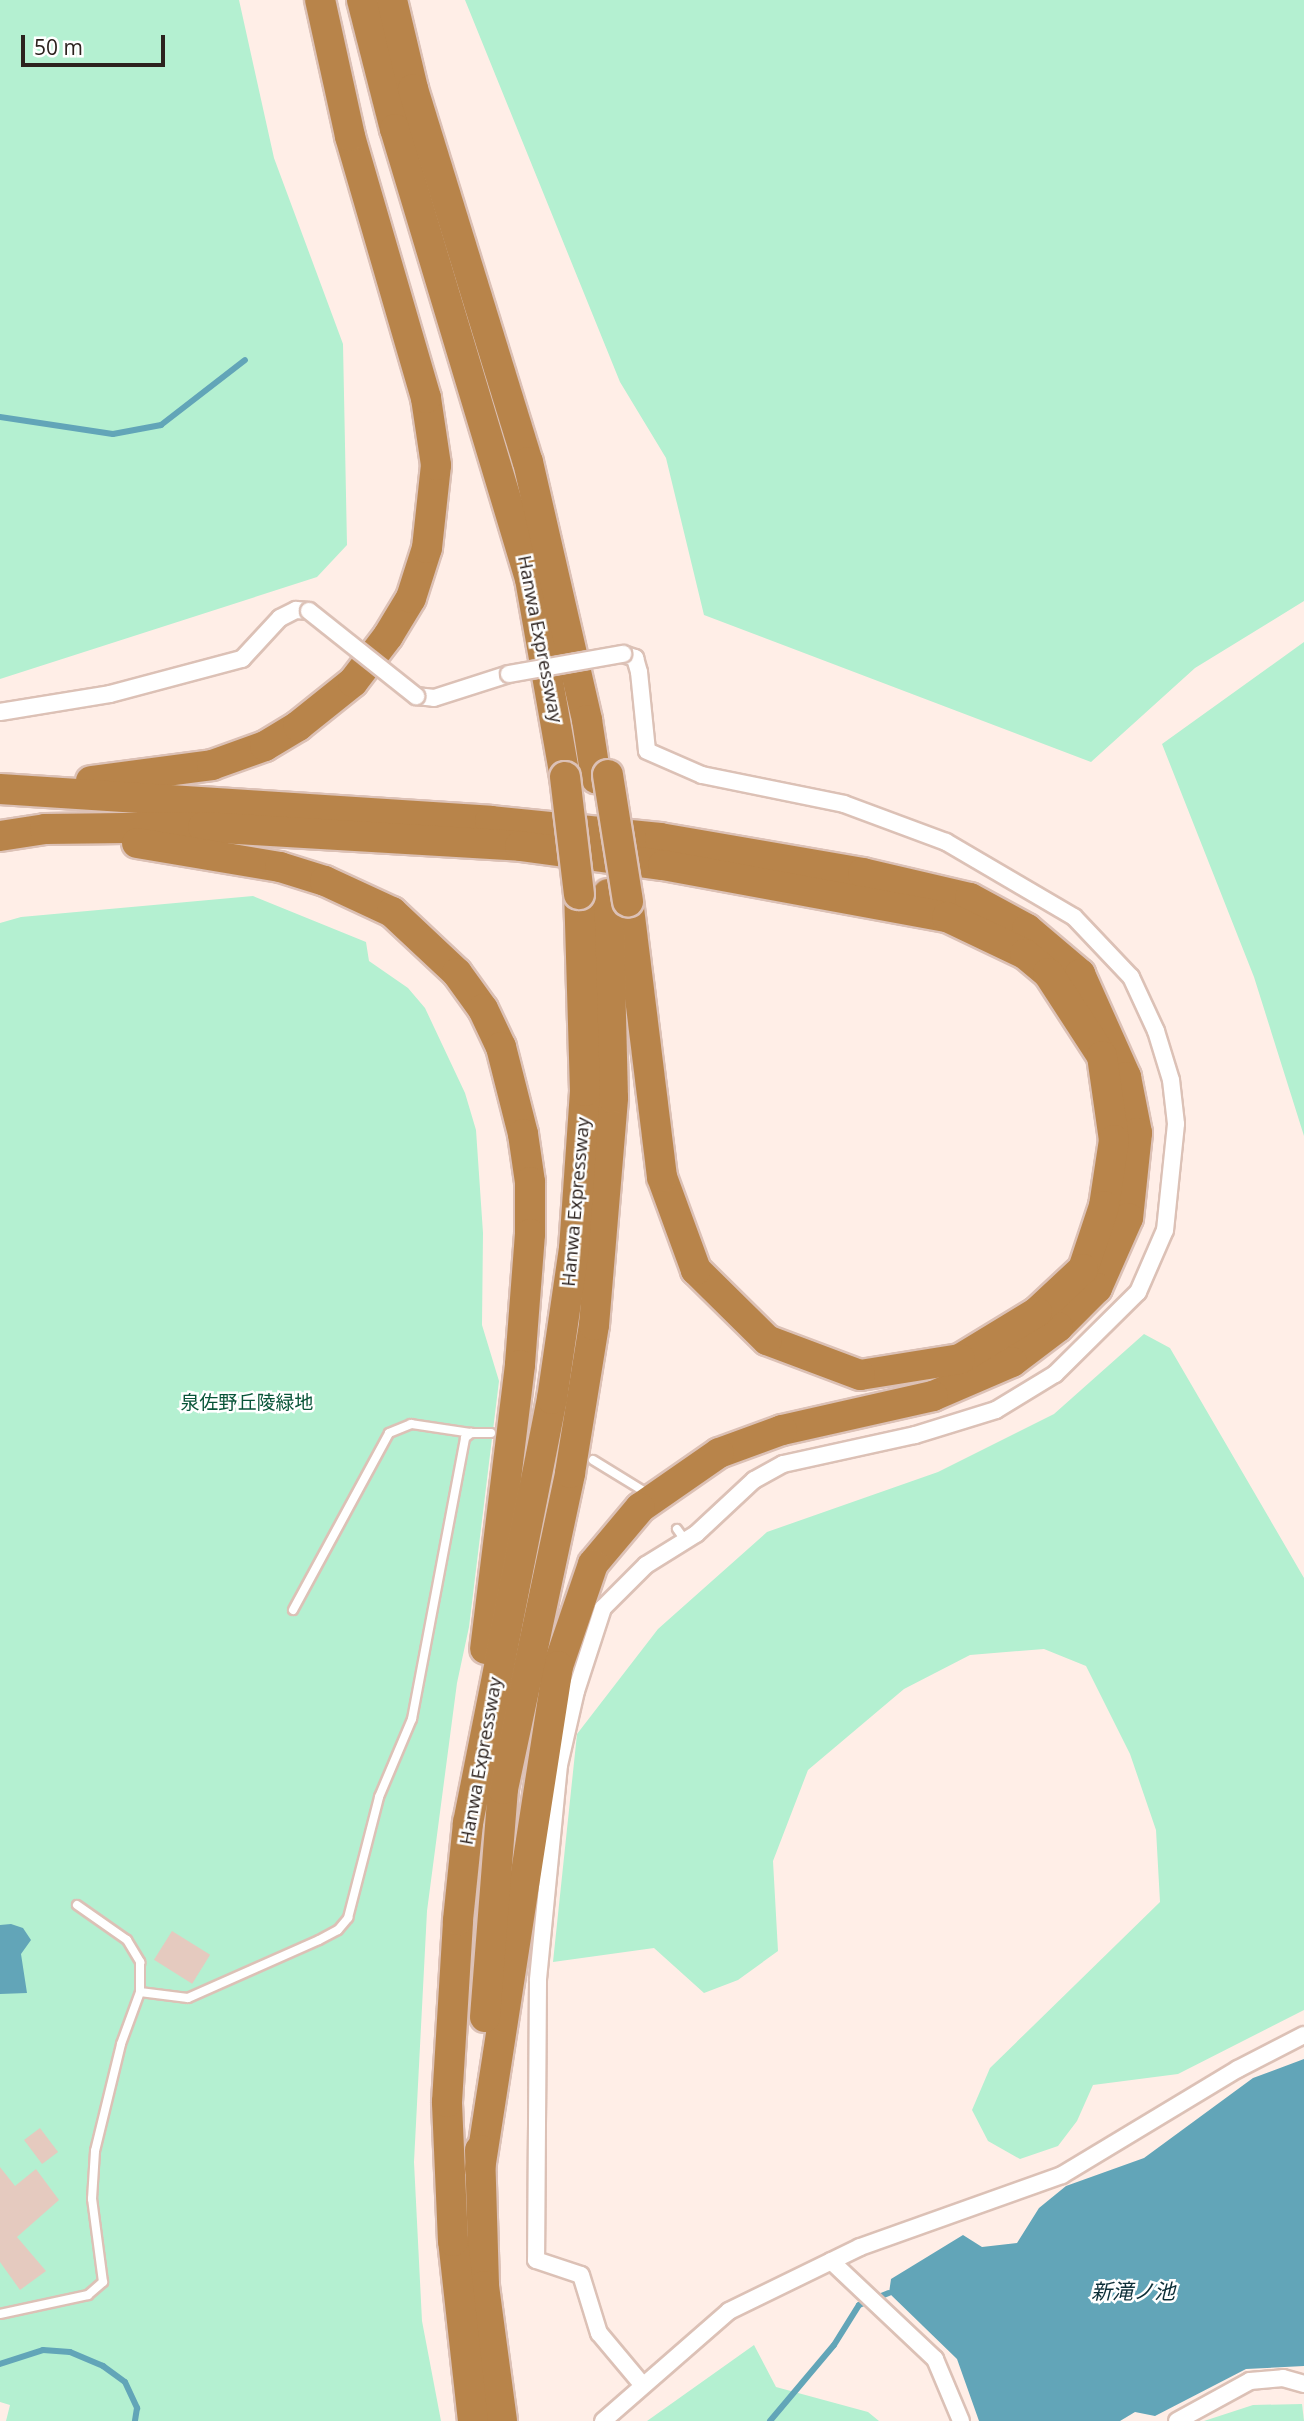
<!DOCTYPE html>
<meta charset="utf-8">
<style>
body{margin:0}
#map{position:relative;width:1304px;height:2421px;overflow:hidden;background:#ffeee7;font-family:"Open Sans","Noto Sans JP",sans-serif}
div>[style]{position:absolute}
.green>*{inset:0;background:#b4f0d1}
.water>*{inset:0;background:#62a5b8}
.stream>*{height:6px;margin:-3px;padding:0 3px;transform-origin:3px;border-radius:3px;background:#62a5b8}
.building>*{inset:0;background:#e5cabf;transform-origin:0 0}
.roads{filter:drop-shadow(2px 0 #dcc1b6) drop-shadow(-2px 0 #dcc1b6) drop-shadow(0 2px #dcc1b6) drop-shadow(0 -2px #dcc1b6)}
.service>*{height:8px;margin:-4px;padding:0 4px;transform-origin:4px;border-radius:4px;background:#fff}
.minor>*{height:16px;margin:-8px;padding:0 8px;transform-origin:8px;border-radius:8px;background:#fff}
.motorway>*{height:30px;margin:-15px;padding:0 15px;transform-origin:15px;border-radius:15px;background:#b8844a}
.bridges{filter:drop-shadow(2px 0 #dcc1b6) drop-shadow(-2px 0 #dcc1b6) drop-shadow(0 2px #dcc1b6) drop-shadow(0 -2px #dcc1b6)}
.minor-bridge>*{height:16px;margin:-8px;padding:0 8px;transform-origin:8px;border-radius:8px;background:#fff}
.motorway-bridge>*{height:30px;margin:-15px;padding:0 15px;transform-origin:15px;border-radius:15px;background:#b8844a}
span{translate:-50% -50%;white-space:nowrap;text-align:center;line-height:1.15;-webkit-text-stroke:5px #fff;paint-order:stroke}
.street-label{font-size:19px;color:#2c221e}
.park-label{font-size:19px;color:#085438}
.water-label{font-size:21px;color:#0c2e37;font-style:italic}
.scale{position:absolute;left:21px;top:35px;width:144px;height:32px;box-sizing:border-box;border:4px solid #2c221e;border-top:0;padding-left:9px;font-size:21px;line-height:24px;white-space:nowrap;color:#2c221e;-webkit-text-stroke:5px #fff;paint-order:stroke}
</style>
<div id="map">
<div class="green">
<div style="clip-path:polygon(0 0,239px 0,274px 158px,343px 344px,347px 545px,317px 577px,0 679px)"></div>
<div style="clip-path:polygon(465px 0,1304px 0,1304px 601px,1195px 668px,1091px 762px,704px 615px,666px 458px,620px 382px)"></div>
<div style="clip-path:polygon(1304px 642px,1304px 1136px,1254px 977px,1162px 744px)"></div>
<div style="clip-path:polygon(253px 896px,366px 942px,369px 961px,408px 988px,425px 1008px,465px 1093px,476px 1130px,483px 1233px,482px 1325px,499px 1381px,469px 1627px,457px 1683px,427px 1911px,414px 2162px,422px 2321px,441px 2421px,6px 2421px,10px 2405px,0 2402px,0 923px,21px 917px)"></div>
<div style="clip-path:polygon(1144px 1334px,1170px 1348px,1304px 1578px,1304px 2010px,1178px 2074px,1093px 2085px,1077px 2121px,1058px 2146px,1020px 2159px,988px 2141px,972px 2110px,990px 2068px,1160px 1902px,1156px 1830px,1130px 1754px,1086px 1666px,1044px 1649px,970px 1655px,904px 1689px,808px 1770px,773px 1861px,778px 1951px,738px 1980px,704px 1993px,654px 1948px,553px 1962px,577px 1734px,658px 1629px,767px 1532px,938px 1472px,1054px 1414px)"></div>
<div style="clip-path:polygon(754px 2345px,776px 2387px,868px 2412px,879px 2421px,647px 2421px)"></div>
<div style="clip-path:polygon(1253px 2405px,1302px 2404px,1304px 2421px,1204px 2421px)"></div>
</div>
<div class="water">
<div style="clip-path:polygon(11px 1924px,23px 1928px,31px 1940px,21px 1954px,27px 1993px,0 1994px,0 1925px)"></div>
<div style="clip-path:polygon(1304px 2059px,1304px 2366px,1246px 2369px,1155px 2416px,1135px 2412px,1120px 2421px,979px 2421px,957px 2359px,889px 2293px,891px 2279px,963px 2235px,982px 2247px,1017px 2243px,1039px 2208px,1066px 2186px,1144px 2158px,1253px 2078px)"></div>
</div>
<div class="stream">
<div style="left:0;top:417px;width:114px;rotate:8.6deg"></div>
<div style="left:113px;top:434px;width:49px;rotate:-10.6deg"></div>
<div style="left:161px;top:425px;width:106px;rotate:-37.7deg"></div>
<div style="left:0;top:2364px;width:45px;rotate:-18deg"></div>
<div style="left:43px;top:2350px;width:27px;rotate:4deg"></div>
<div style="left:70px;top:2352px;width:36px;rotate:23deg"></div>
<div style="left:103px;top:2366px;width:27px;rotate:36deg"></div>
<div style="left:125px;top:2382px;width:29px;rotate:65deg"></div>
<div style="left:137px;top:2408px;width:13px;rotate:99deg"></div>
<div style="left:770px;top:2421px;width:99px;rotate:-49.9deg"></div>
<div style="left:834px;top:2345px;width:47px;rotate:-58deg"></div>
<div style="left:859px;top:2305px;width:32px;rotate:-22deg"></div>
</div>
<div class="building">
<div style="left:172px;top:1931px;width:45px;height:34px;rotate:32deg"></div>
<div style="left:40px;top:2128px;width:30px;height:20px;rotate:53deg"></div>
<div style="clip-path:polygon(0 2167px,15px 2186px,36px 2169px,59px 2200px,17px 2237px,46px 2271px,20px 2290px,0 2262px)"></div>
</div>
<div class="roads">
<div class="service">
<div style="left:593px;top:1460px;width:61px;rotate:31.6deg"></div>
<div style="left:677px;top:1529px;width:14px;rotate:54deg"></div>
<div style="left:293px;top:1610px;width:201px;rotate:-61.5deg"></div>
<div style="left:389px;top:1433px;width:24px;rotate:-22deg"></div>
<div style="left:411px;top:1424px;width:61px;rotate:8.5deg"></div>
<div style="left:77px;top:1905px;width:61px;rotate:35deg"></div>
<div style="left:127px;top:1940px;width:26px;rotate:59deg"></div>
<div style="left:140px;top:1962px;width:30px;rotate:90deg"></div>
<div style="left:0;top:2314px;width:90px;rotate:-12.2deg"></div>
<div style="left:88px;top:2295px;width:20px;rotate:-41deg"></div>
<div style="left:103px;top:2282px;width:84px;rotate:-97.5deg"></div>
<div style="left:92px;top:2199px;width:48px;rotate:-86.4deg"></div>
<div style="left:95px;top:2151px;width:110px;rotate:-76.3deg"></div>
<div style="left:121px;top:2044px;width:55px;rotate:-69.9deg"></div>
<div style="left:140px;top:1992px;width:48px;rotate:7.1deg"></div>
<div style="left:188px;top:1998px;width:143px;rotate:-23.9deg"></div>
<div style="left:319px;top:1940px;width:21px;rotate:-28deg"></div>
<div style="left:338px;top:1930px;width:16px;rotate:-50deg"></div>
<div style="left:348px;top:1918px;width:125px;rotate:-75.6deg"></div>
<div style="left:379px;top:1797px;width:85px;rotate:-67.1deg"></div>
<div style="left:412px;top:1719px;width:286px;rotate:-79.3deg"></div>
<div style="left:465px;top:1438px;width:8px;rotate:-40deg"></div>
<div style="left:471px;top:1433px;width:20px"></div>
</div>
<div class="minor">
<div style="left:623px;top:654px;width:13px;rotate:18deg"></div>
<div style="left:635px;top:658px;width:15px;rotate:74deg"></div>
<div style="left:639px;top:672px;width:79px;rotate:84.2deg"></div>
<div style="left:647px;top:751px;width:60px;rotate:23.6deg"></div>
<div style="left:702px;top:775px;width:145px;rotate:11.5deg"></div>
<div style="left:844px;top:804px;width:109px;rotate:20.4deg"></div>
<div style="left:946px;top:842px;width:148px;rotate:30.4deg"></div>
<div style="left:1074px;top:917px;width:83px;rotate:46.5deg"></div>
<div style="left:1131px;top:977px;width:60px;rotate:65.2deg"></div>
<div style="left:1156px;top:1031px;width:51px;rotate:73deg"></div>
<div style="left:1171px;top:1080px;width:44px;rotate:83.5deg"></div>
<div style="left:1176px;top:1124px;width:107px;rotate:95.9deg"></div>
<div style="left:1165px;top:1230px;width:68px;rotate:113.5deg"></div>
<div style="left:1138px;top:1292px;width:117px;rotate:135.3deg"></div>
<div style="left:1055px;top:1374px;width:69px;rotate:148.6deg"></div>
<div style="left:996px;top:1410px;width:85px;rotate:162.8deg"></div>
<div style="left:915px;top:1435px;width:135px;rotate:167.6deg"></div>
<div style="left:783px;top:1464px;width:33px;rotate:151deg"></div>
<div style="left:754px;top:1480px;width:79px;rotate:137deg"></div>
<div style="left:696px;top:1534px;width:59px;rotate:148.2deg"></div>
<div style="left:646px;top:1565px;width:61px;rotate:135deg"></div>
<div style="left:603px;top:1608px;width:87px;rotate:108deg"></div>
<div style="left:576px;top:1691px;width:76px;rotate:102.9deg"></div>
<div style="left:559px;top:1765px;width:217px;rotate:95.6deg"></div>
<div style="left:538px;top:1981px;width:279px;rotate:90.4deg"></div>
<div style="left:536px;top:2260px;width:47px;rotate:18.4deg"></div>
<div style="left:581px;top:2275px;width:61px;rotate:72.8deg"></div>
<div style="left:599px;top:2333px;width:65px;rotate:50deg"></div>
<div style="left:416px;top:696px;width:18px;rotate:6deg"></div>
<div style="left:434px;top:698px;width:79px;rotate:-17.7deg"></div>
<div style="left:0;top:712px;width:111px;rotate:-9.3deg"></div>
<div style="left:110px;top:694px;width:137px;rotate:-14.9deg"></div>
<div style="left:242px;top:659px;width:56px;rotate:-47.2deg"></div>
<div style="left:280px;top:618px;width:18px;rotate:-27deg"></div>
<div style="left:296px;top:610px;width:13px;rotate:4deg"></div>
<div style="left:831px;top:2261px;width:143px;rotate:43.3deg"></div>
<div style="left:935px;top:2359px;width:67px;rotate:67.2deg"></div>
<div style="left:603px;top:2421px;width:167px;rotate:-41.1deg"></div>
<div style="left:729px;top:2311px;width:146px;rotate:-26deg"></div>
<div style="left:860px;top:2247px;width:214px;rotate:-19.6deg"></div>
<div style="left:1062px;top:2175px;width:205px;rotate:-31.1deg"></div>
<div style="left:1238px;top:2069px;width:74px;rotate:-27.3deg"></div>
<div style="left:1177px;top:2421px;width:83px;rotate:-28.7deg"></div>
<div style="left:1250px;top:2381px;width:33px;rotate:-5deg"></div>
<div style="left:1283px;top:2378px;width:22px;rotate:16deg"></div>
</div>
<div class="motorway">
<div style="left:362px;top:0;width:133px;rotate:75.7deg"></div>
<div style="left:395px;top:129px;width:470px;rotate:73.3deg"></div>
<div style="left:530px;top:579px;width:201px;rotate:80deg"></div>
<div style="left:392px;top:0;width:91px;rotate:76.7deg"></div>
<div style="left:413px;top:89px;width:390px;rotate:72.9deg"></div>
<div style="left:528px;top:462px;width:265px;rotate:77.1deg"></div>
<div style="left:587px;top:720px;width:59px;rotate:81.2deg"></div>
<div style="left:91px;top:781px;width:122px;rotate:-7.5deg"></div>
<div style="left:212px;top:765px;width:56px;rotate:-19.7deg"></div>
<div style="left:265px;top:746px;width:39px;rotate:-31deg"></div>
<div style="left:298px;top:726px;width:70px;rotate:-38.7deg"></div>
<div style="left:353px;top:682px;width:58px;rotate:-52.7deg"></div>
<div style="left:388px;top:636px;width:44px;rotate:-58.8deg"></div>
<div style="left:411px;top:598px;width:52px;rotate:-72.3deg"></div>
<div style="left:427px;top:548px;width:83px;rotate:-83.8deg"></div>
<div style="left:436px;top:465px;width:68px;rotate:-98.5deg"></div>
<div style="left:426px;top:398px;width:273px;rotate:-106.2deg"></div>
<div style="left:350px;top:136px;width:139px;rotate:-102.4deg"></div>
<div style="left:0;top:789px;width:491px;rotate:3.7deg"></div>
<div style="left:490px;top:821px;width:171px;rotate:5.7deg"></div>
<div style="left:660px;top:838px;width:206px;rotate:9.8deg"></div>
<div style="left:863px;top:873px;width:110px;rotate:13.2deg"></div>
<div style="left:970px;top:898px;width:65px;rotate:28.5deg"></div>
<div style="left:1027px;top:929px;width:70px;rotate:40.3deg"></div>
<div style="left:1080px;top:974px;width:113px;rotate:65.9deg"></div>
<div style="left:1126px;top:1077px;width:57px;rotate:78.9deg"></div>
<div style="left:1137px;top:1133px;width:85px;rotate:96deg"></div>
<div style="left:1128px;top:1218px;width:77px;rotate:113.9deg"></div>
<div style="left:1097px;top:1288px;width:55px;rotate:135deg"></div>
<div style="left:1058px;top:1327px;width:58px;rotate:142.7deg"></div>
<div style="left:1012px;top:1362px;width:86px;rotate:156.7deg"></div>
<div style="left:933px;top:1396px;width:155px;rotate:167.3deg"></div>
<div style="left:782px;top:1430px;width:67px;rotate:159.9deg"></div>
<div style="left:719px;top:1453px;width:96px;rotate:145.2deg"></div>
<div style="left:640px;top:1508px;width:73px;rotate:130deg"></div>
<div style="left:593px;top:1564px;width:108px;rotate:108.9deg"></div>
<div style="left:558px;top:1666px;width:509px;rotate:98.81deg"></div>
<div style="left:0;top:836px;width:46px;rotate:-8.8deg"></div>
<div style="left:45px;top:829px;width:158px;rotate:-0.7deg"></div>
<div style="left:203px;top:827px;width:318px;rotate:3.4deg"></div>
<div style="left:520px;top:846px;width:144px;rotate:7.6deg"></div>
<div style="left:663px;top:865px;width:289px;rotate:10.4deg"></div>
<div style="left:947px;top:917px;width:86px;rotate:25.4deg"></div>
<div style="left:1025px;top:954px;width:30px;rotate:40deg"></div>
<div style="left:1048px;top:973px;width:99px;rotate:57deg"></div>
<div style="left:1102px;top:1056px;width:85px;rotate:81.9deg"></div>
<div style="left:1114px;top:1140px;width:67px;rotate:98.6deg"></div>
<div style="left:1104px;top:1206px;width:66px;rotate:108.4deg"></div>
<div style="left:1083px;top:1269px;width:63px;rotate:136.9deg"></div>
<div style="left:1037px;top:1312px;width:90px;rotate:148.6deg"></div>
<div style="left:960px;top:1359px;width:101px;rotate:170.9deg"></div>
<div style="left:860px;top:1375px;width:99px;rotate:-159.4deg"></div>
<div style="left:767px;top:1340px;width:100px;rotate:-135.4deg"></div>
<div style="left:696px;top:1270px;width:99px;rotate:-110.1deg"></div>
<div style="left:662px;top:1177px;width:278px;rotate:-97deg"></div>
<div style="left:137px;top:843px;width:145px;rotate:9.5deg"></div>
<div style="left:280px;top:867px;width:47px;rotate:17.3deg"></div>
<div style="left:325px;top:881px;width:74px;rotate:24.8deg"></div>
<div style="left:392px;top:912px;width:89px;rotate:43.2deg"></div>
<div style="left:457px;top:973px;width:44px;rotate:54.2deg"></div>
<div style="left:483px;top:1009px;width:42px;rotate:64.7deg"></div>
<div style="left:501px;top:1047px;width:90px;rotate:75.8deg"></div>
<div style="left:523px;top:1134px;width:49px;rotate:81.7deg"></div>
<div style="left:530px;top:1182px;width:52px;rotate:90deg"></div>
<div style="left:530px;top:1234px;width:131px;rotate:94.4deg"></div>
<div style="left:520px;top:1365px;width:286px;rotate:97deg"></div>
<div style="left:485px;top:2017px;width:229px;rotate:-85.5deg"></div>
<div style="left:503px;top:1789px;width:323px;rotate:-78deg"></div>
<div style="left:570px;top:1473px;width:150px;rotate:-80.8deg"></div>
<div style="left:594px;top:1325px;width:228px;rotate:-85.2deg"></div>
<div style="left:613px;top:1098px;width:204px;rotate:-91.4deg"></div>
<div style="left:480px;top:2150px;width:136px;rotate:88.3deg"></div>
<div style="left:484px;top:2286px;width:136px;rotate:82.4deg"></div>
<div style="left:473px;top:2421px;width:181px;rotate:-96.3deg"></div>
<div style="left:453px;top:2241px;width:139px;rotate:-92.5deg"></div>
<div style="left:447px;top:2102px;width:182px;rotate:-86.5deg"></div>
<div style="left:458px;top:1920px;width:98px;rotate:-84.1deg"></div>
<div style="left:468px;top:1823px;width:432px;rotate:-78.8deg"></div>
<div style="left:552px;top:1399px;width:152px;rotate:-81.7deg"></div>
<div style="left:574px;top:1249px;width:158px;rotate:-86deg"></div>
<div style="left:585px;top:1091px;width:197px;rotate:-91.7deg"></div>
</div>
</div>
<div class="bridges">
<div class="minor-bridge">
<div style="left:309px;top:611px;width:137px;rotate:38.5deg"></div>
<div style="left:509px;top:674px;width:116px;rotate:-10deg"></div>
</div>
<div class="motorway-bridge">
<div style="left:608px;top:775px;width:128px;rotate:81deg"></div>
<div style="left:565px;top:777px;width:118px;rotate:83.2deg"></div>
</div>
</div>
<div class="street-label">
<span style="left:540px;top:639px;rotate:79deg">Hanwa Expressway</span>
<span style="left:576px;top:1202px;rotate:-85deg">Hanwa Expressway</span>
<span style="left:481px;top:1761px;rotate:-80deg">Hanwa Expressway</span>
</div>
<div class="park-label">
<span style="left:247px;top:1403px">泉佐野丘陵緑地</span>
</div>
<div class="water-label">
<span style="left:1133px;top:2291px">新滝ノ池</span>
</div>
<div class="scale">50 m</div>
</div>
